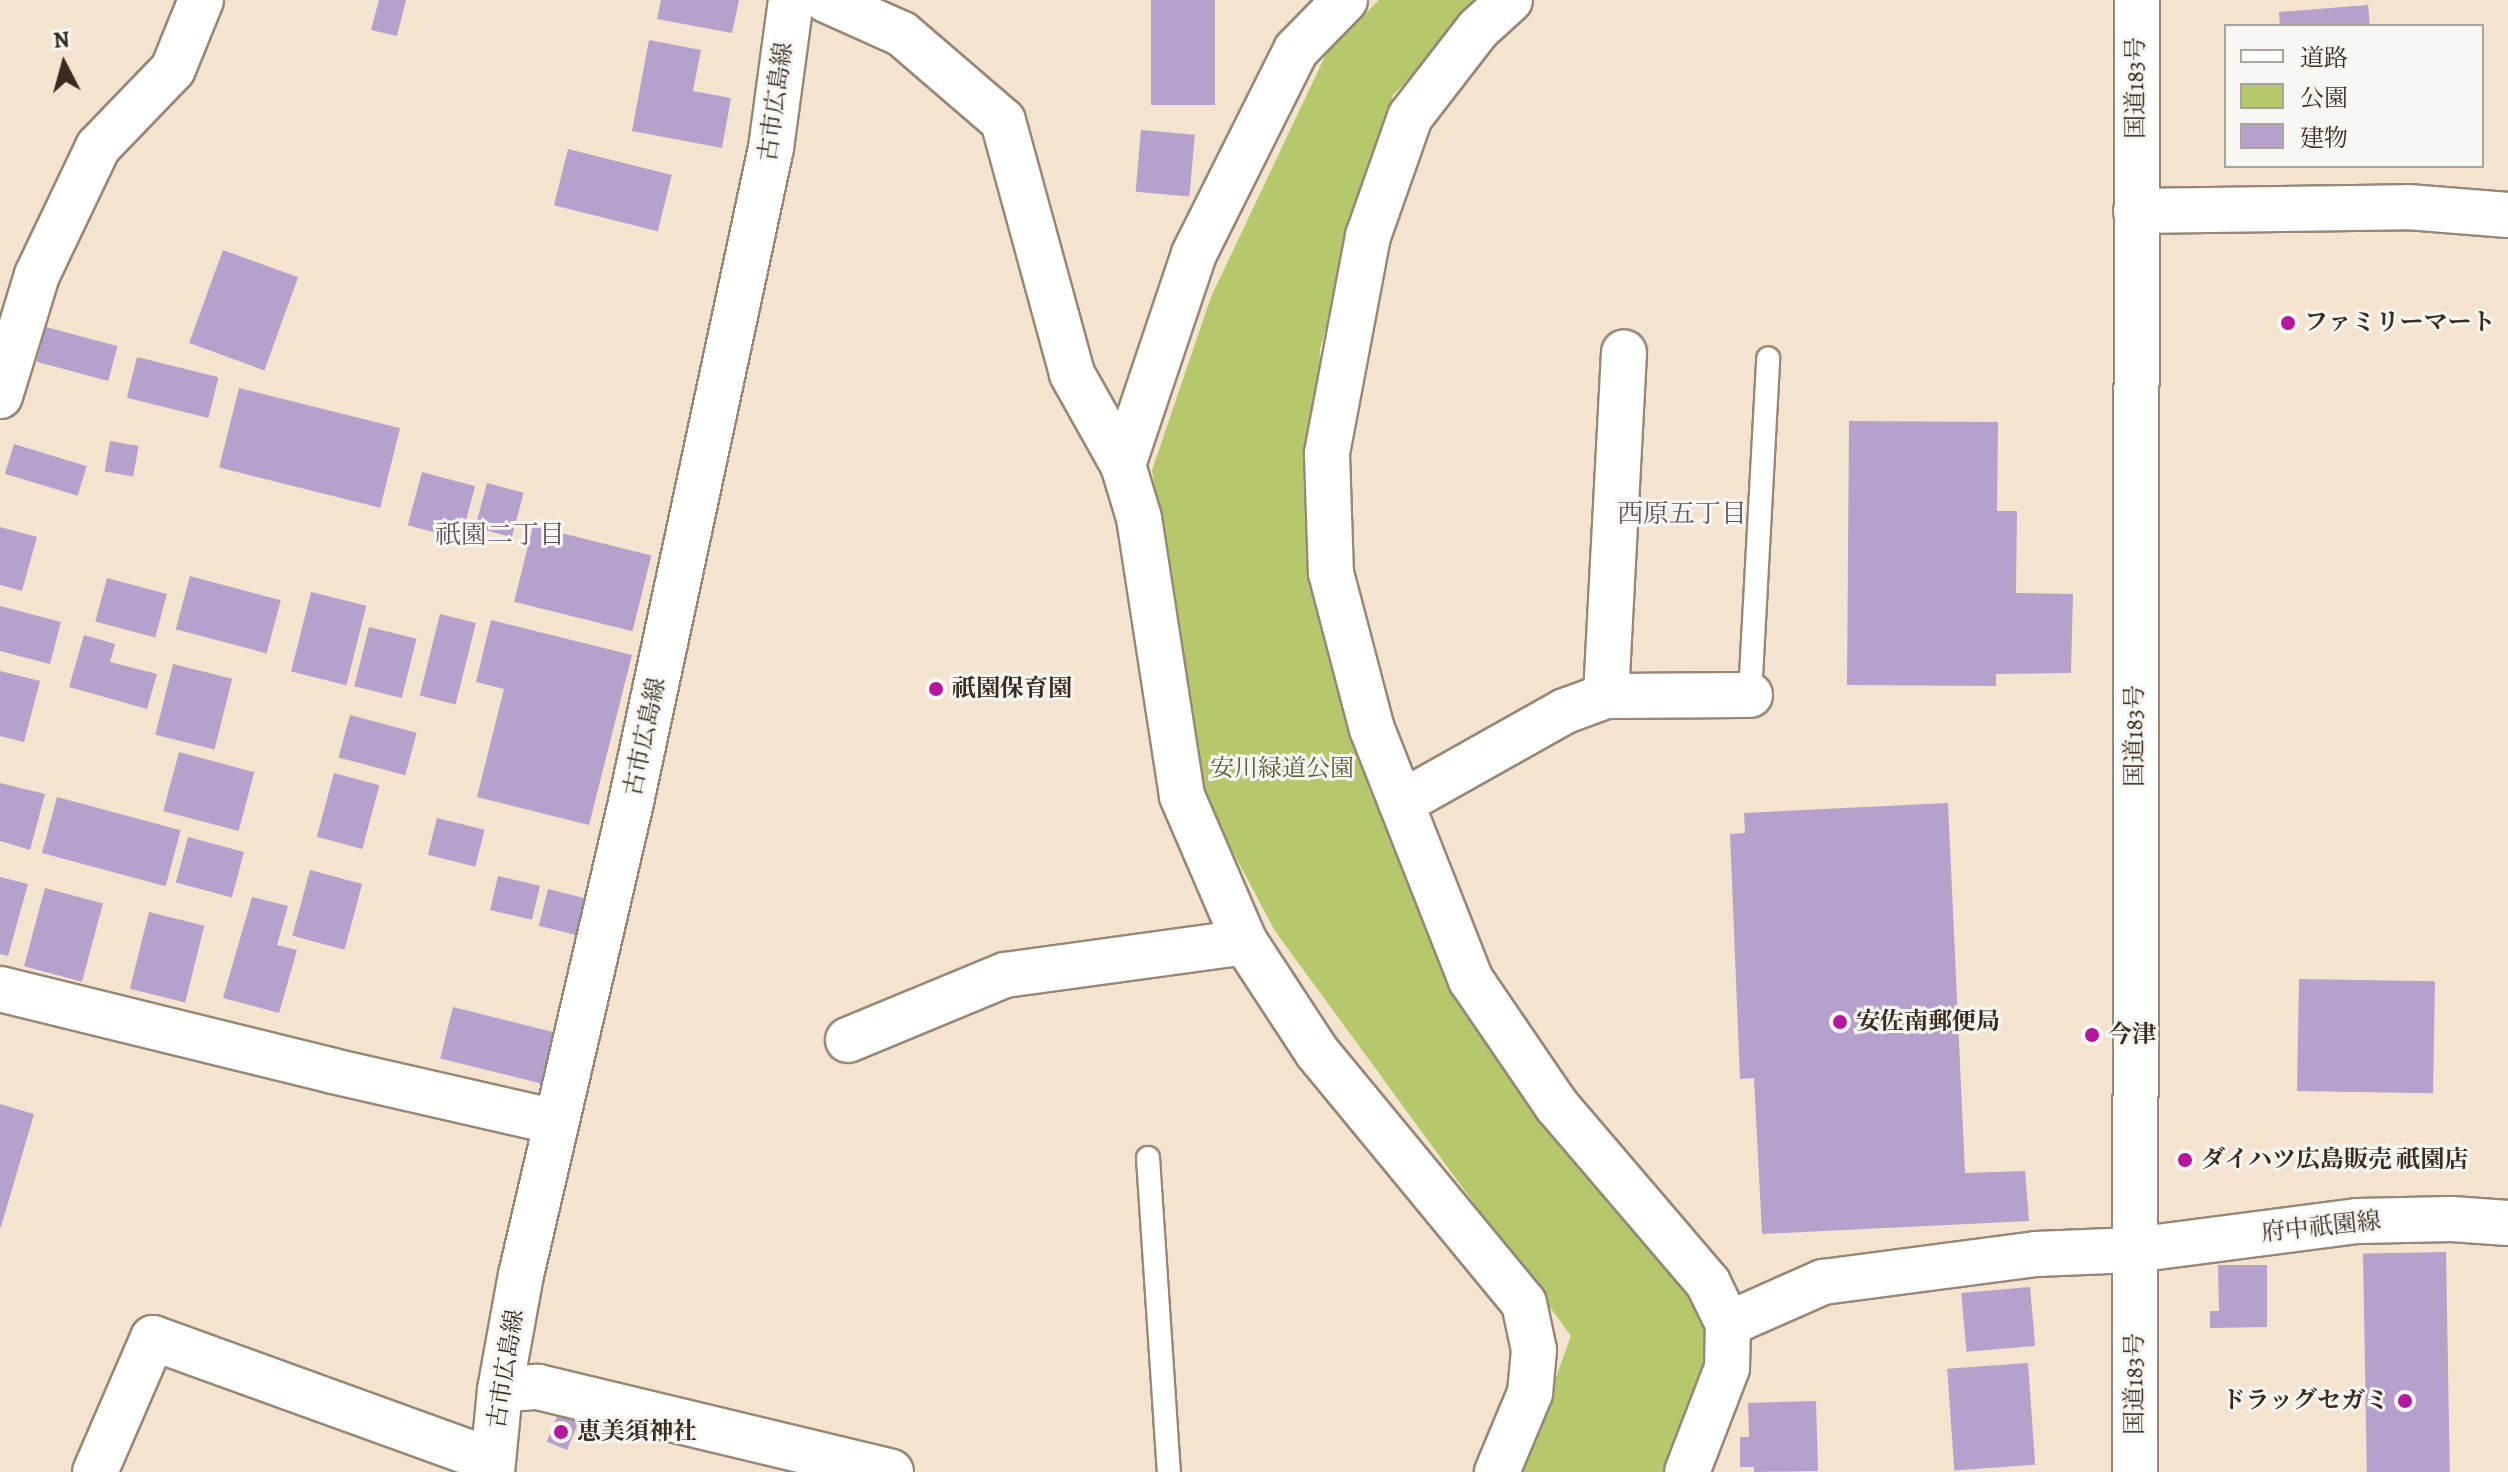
<!DOCTYPE html>
<meta charset="utf-8">
<style>
body{margin:0}
#map{position:relative;width:2508px;height:1472px;overflow:hidden;background:#f4e4cf;font-family:Alegreya,"Noto Serif JP",serif}
div>[style]{position:absolute}
.green>*{inset:0;background:#b5c86b}
.building>*{inset:0;background:#b5a1cc;transform-origin:0 0}
.roads{filter:drop-shadow(2px 0 #988776) drop-shadow(-2px 0 #988776) drop-shadow(0 2px #988776) drop-shadow(0 -2px #988776)}
.service>*{height:22px;margin:-11px;padding:0 11px;transform-origin:11px;border-radius:11px;background:#fff}
.minor>*{height:44px;margin:-22px;padding:0 22px;transform-origin:22px;border-radius:22px;background:#fff}
.secondary>*{height:44px;margin:-22px;padding:0 22px;transform-origin:22px;border-radius:22px;background:#fff}
.trunk>*{height:44px;margin:-22px;padding:0 22px;transform-origin:22px;border-radius:22px;background:#fff}
.dots>*{width:22px;height:22px;translate:-50% -50%;box-sizing:border-box;border:4px solid #f6f6f2;border-radius:50%}
span{translate:-50% -50%;white-space:nowrap;text-align:center;line-height:1.15;-webkit-text-stroke:6px #f6f6f2;paint-order:stroke}
.street-label{font-size:24px;color:#3b2a1e}
.poi-label{font-size:24px;color:#3b2a1e;font-weight:700}
.left{translate:0 -50%;text-align:left}
.right{translate:-100% -50%;text-align:right}
.park-label{font-size:24px;color:#605935}
.neighbourhood-label{font-size:26px;color:#66545b}
.legend{position:absolute;left:2224px;top:24px;width:260px;height:144px;box-sizing:border-box;background:#f6f6f2;border:2px solid #aba49d;margin:0;padding:10px 14px;list-style:none;font-size:24px;color:#3b2a1e}
.legend li{display:flex;align-items:center;gap:16px;height:40px}
.legend b{width:40px;border:2px solid #aba49d}
.north{position:absolute;left:24px;top:24px;width:80px;height:80px;-webkit-text-stroke:6px #f6f6f2;paint-order:stroke;rotate:354deg;font-size:22px;font-weight:700;line-height:32px;text-align:center;color:#3b2a1e}
.north::after{content:'';display:block;margin:auto;width:28px;height:36px;background:#3b2a1e;clip-path:polygon(50% 0,100% 100%,50% 72%,0 100%)}
</style>
<div id="map">
<div class="green">
<div style="clip-path:polygon(1379px 0,1490px 0,1393px 95px,1320px 349px,1313px 563px,1420px 899px,1708px 1309px,1703px 1385px,1668px 1472px,1521px 1472px,1571px 1336px,1275px 931px,1202px 794px,1152px 470px,1211px 297px,1327px 52px)"></div>
</div>
<div class="building">
<div style="clip-path:polygon(379px 0,406px 0,397px 36px,371px 30px)"></div>
<div style="clip-path:polygon(661px 0,739px 0,732px 33px,657px 19px)"></div>
<div style="left:1151px;top:0;width:64px;height:105px"></div>
<div style="clip-path:polygon(2368px 5px,2370px 26px,2280px 26px,2279px 12px)"></div>
<div style="clip-path:polygon(649px 40px,701px 50px,693px 91px,731px 98px,722px 148px,632px 131px)"></div>
<div style="left:1141px;top:130px;width:54px;height:62px;rotate:5deg"></div>
<div style="left:568px;top:149px;width:107px;height:58px;rotate:14deg"></div>
<div style="left:223px;top:250px;width:80px;height:99px;rotate:20deg"></div>
<div style="left:46px;top:327px;width:74px;height:36px;rotate:15deg"></div>
<div style="left:137px;top:357px;width:84px;height:42px;rotate:14deg"></div>
<div style="left:239px;top:388px;width:166px;height:82px;rotate:14deg"></div>
<div style="clip-path:polygon(1849px 421px,1998px 422px,1997px 511px,2017px 511px,2016px 593px,2073px 594px,2071px 673px,1996px 674px,1996px 686px,1847px 685px)"></div>
<div style="left:110px;top:441px;width:29px;height:31px;rotate:10deg"></div>
<div style="left:14px;top:444px;width:76px;height:31px;rotate:17deg"></div>
<div style="left:422px;top:472px;width:55px;height:55px;rotate:15deg"></div>
<div style="left:487px;top:483px;width:38px;height:46px;rotate:15deg"></div>
<div style="left:533px;top:526px;width:122px;height:78px;rotate:14deg"></div>
<div style="clip-path:polygon(0 527px,37px 537px,22px 591px,0 585px)"></div>
<div style="left:190px;top:576px;width:94px;height:55px;rotate:15deg"></div>
<div style="left:107px;top:578px;width:62px;height:45px;rotate:15deg"></div>
<div style="left:311px;top:592px;width:57px;height:82px;rotate:14deg"></div>
<div style="clip-path:polygon(0 606px,61px 622px,50px 664px,0 651px)"></div>
<div style="left:440px;top:614px;width:37px;height:84px;rotate:14deg"></div>
<div style="clip-path:polygon(491px 620px,632px 655px,589px 825px,477px 797px,504px 689px,476px 682px)"></div>
<div style="left:369px;top:627px;width:49px;height:61px;rotate:14deg"></div>
<div style="clip-path:polygon(84px 635px,115px 644px,110px 662px,157px 674px,147px 709px,69px 687px)"></div>
<div style="left:173px;top:664px;width:61px;height:73px;rotate:14deg"></div>
<div style="clip-path:polygon(0 671px,40px 681px,24px 742px,0 736px)"></div>
<div style="left:350px;top:715px;width:69px;height:44px;rotate:15deg"></div>
<div style="left:179px;top:752px;width:78px;height:61px;rotate:15deg"></div>
<div style="left:334px;top:773px;width:47px;height:66px;rotate:15deg"></div>
<div style="clip-path:polygon(0 783px,45px 794px,30px 850px,0 841px)"></div>
<div style="left:57px;top:797px;width:128px;height:58px;rotate:15deg"></div>
<div style="clip-path:polygon(1948px 803px,1965px 1173px,2025px 1171px,2029px 1221px,1762px 1234px,1754px 1078px,1740px 1079px,1730px 834px,1745px 833px,1744px 813px)"></div>
<div style="left:437px;top:818px;width:49px;height:38px;rotate:14deg"></div>
<div style="left:188px;top:837px;width:58px;height:47px;rotate:15deg"></div>
<div style="left:310px;top:870px;width:54px;height:68px;rotate:15deg"></div>
<div style="left:498px;top:876px;width:43px;height:35px;rotate:13deg"></div>
<div style="clip-path:polygon(0 877px,28px 884px,8px 956px,0 954px)"></div>
<div style="left:45px;top:888px;width:60px;height:81px;rotate:15deg"></div>
<div style="left:548px;top:889px;width:42px;height:38px;rotate:14deg"></div>
<div style="clip-path:polygon(252px 897px,288px 906px,277px 945px,297px 950px,279px 1013px,223px 998px)"></div>
<div style="left:149px;top:912px;width:57px;height:79px;rotate:14deg"></div>
<div style="left:2299px;top:979px;width:136px;height:112px;rotate:1deg"></div>
<div style="left:453px;top:1007px;width:107px;height:53px;rotate:14deg"></div>
<div style="clip-path:polygon(0 1104px,34px 1114px,1px 1227px,0 1227px)"></div>
<div style="left:2446px;top:1252px;width:220px;height:83px;rotate:89deg"></div>
<div style="clip-path:polygon(2218px 1265px,2267px 1265px,2267px 1327px,2210px 1328px,2210px 1311px,2219px 1311px)"></div>
<div style="left:2030px;top:1287px;width:59px;height:69px;rotate:85deg"></div>
<div style="left:2028px;top:1363px;width:102px;height:81px;rotate:86deg"></div>
<div style="clip-path:polygon(1816px 1401px,1818px 1471px,1754px 1472px,1754px 1467px,1740px 1467px,1740px 1437px,1749px 1437px,1748px 1403px)"></div>
<div style="left:558px;top:1414px;width:22px;height:30px;rotate:22deg"></div>
</div>
<div class="roads">
<div class="service">
<div style="left:1750px;top:695px;width:337px;rotate:-86.9deg"></div>
<div style="left:1148px;top:1158px;width:315px;rotate:86.2deg"></div>
</div>
<div class="minor">
<div style="left:826px;top:0;width:83px;rotate:24.1deg"></div>
<div style="left:902px;top:34px;width:133px;rotate:40.7deg"></div>
<div style="left:1003px;top:121px;width:262px;rotate:74.7deg"></div>
<div style="left:1072px;top:374px;width:104px;rotate:60.7deg"></div>
<div style="left:1345px;top:0;width:70px;rotate:134.4deg"></div>
<div style="left:1296px;top:50px;width:228px;rotate:116.6deg"></div>
<div style="left:1194px;top:254px;width:223px;rotate:108.6deg"></div>
<div style="left:1123px;top:465px;width:55px;rotate:73.2deg"></div>
<div style="left:1139px;top:518px;width:281px;rotate:81.2deg"></div>
<div style="left:1182px;top:796px;width:159px;rotate:66.7deg"></div>
<div style="left:1245px;top:942px;width:131px;rotate:56.8deg"></div>
<div style="left:1317px;top:1052px;width:325px;rotate:50.5deg"></div>
<div style="left:1524px;top:1303px;width:48px;rotate:78deg"></div>
<div style="left:1534px;top:1350px;width:43px;rotate:95.3deg"></div>
<div style="left:1530px;top:1393px;width:86px;rotate:112.7deg"></div>
<div style="left:1510px;top:0;width:43px;rotate:137.8deg"></div>
<div style="left:1478px;top:29px;width:111px;rotate:127.7deg"></div>
<div style="left:1410px;top:117px;width:126px;rotate:109.4deg"></div>
<div style="left:1368px;top:236px;width:222px;rotate:100.7deg"></div>
<div style="left:1327px;top:454px;width:119px;rotate:88.1deg"></div>
<div style="left:1331px;top:573px;width:161px;rotate:75.3deg"></div>
<div style="left:1372px;top:729px;width:270px;rotate:68.5deg"></div>
<div style="left:1471px;top:980px;width:153px;rotate:55.7deg"></div>
<div style="left:1557px;top:1106px;width:233px;rotate:49.5deg"></div>
<div style="left:1708px;top:1283px;width:46px;rotate:64deg"></div>
<div style="left:1728px;top:1324px;width:44px;rotate:91.3deg"></div>
<div style="left:1727px;top:1368px;width:111px;rotate:111deg"></div>
<div style="left:2136px;top:211px;width:272px;rotate:-0.8deg"></div>
<div style="left:2408px;top:207px;width:100px;rotate:4.6deg"></div>
<div style="left:0;top:396px;width:127px;rotate:-73deg"></div>
<div style="left:37px;top:275px;width:142px;rotate:-64.5deg"></div>
<div style="left:98px;top:147px;width:108px;rotate:-46.1deg"></div>
<div style="left:173px;top:69px;width:74px;rotate:-67.9deg"></div>
<div style="left:1606px;top:696px;width:144px;rotate:-0.4deg"></div>
<div style="left:1401px;top:803px;width:188px;rotate:-29.3deg"></div>
<div style="left:1565px;top:711px;width:44px;rotate:-20.1deg"></div>
<div style="left:1606px;top:696px;width:344px;rotate:-87deg"></div>
<div style="left:0;top:989px;width:343px;rotate:13.8deg"></div>
<div style="left:333px;top:1071px;width:229px;rotate:12.9deg"></div>
<div style="left:848px;top:1040px;width:170px;rotate:-22.5deg"></div>
<div style="left:1005px;top:975px;width:242px;rotate:-7.8deg"></div>
<div style="left:1728px;top:1324px;width:104px;rotate:-23.9deg"></div>
<div style="left:1823px;top:1282px;width:215px;rotate:-7.5deg"></div>
<div style="left:2036px;top:1254px;width:98px;rotate:-2.3deg"></div>
<div style="left:500px;top:1390px;width:38px;rotate:-5deg"></div>
<div style="left:538px;top:1387px;width:363px;rotate:13.5deg"></div>
<div style="left:95px;top:1472px;width:146px;rotate:-66.6deg"></div>
<div style="left:153px;top:1338px;width:361px;rotate:19.9deg"></div>
</div>
<div class="secondary">
<div style="left:2134px;top:1250px;width:225px;rotate:-7.4deg"></div>
<div style="left:2357px;top:1221px;width:95px;rotate:-1.2deg"></div>
<div style="left:2452px;top:1219px;width:56px;rotate:4.1deg"></div>
<div style="left:492px;top:1472px;width:82px;rotate:-84.4deg"></div>
<div style="left:500px;top:1390px;width:117px;rotate:-79.7deg"></div>
<div style="left:521px;top:1275px;width:486px;rotate:-76.9deg"></div>
<div style="left:631px;top:802px;width:669px;rotate:-77.92deg"></div>
<div style="left:771px;top:148px;width:149px;rotate:-82.3deg"></div>
</div>
<div class="trunk">
<div style="left:2135px;top:1472px;width:1472px;rotate:-89.92deg"></div>
</div>
</div>
<div class="dots">
<div style="left:2288px;top:323px;background:#b5179e"></div>
<div style="left:936px;top:689px;background:#b5179e"></div>
<div style="left:1840px;top:1022px;background:#b5179e"></div>
<div style="left:2092px;top:1035px;background:#b5179e"></div>
<div style="left:2185px;top:1160px;background:#b5179e"></div>
<div style="left:2405px;top:1401px;background:#b5179e"></div>
<div style="left:561px;top:1432px;background:#b5179e"></div>
</div>
<div class="street-label">
<span style="left:2136px;top:88px;rotate:-90deg">国道183号</span>
<span style="left:776px;top:102px;rotate:-82deg">古市広島線</span>
<span style="left:2135px;top:736px;rotate:-90deg">国道183号</span>
<span style="left:645px;top:737px;rotate:-78deg">古市広島線</span>
<span style="left:2321px;top:1227px;rotate:-6deg">府中祇園線</span>
<span style="left:506px;top:1369px;rotate:-81deg">古市広島線</span>
<span style="left:2135px;top:1384px;rotate:-90deg">国道183号</span>
</div>
<div class="poi-label">
<span class="left" style="left:2304px;top:323px">ファミリーマート</span>
<span class="left" style="left:952px;top:689px">祇園保育園</span>
<span class="left" style="left:1856px;top:1022px">安佐南郵便局</span>
<span class="left" style="left:2108px;top:1035px">今津</span>
<span class="left" style="left:2201px;top:1160px">ダイハツ広島販売 祇園店</span>
<span class="right" style="left:2389px;top:1401px">ドラッグセガミ</span>
<span class="left" style="left:577px;top:1432px">恵美須神社</span>
</div>
<div class="park-label">
<span style="left:1282px;top:769px">安川緑道公園</span>
</div>
<div class="neighbourhood-label">
<span style="left:1682px;top:514px">西原五丁目</span>
<span style="left:500px;top:535px">祇園二丁目</span>
</div>
<ul class="legend">
<li><b style="height:10px;background:#fff"></b>道路</li>
<li><b style="height:22px;background:#b5c86b"></b>公園</li>
<li><b style="height:22px;background:#b5a1cc"></b>建物</li>
</ul>
<div class="north">N</div>
</div>
